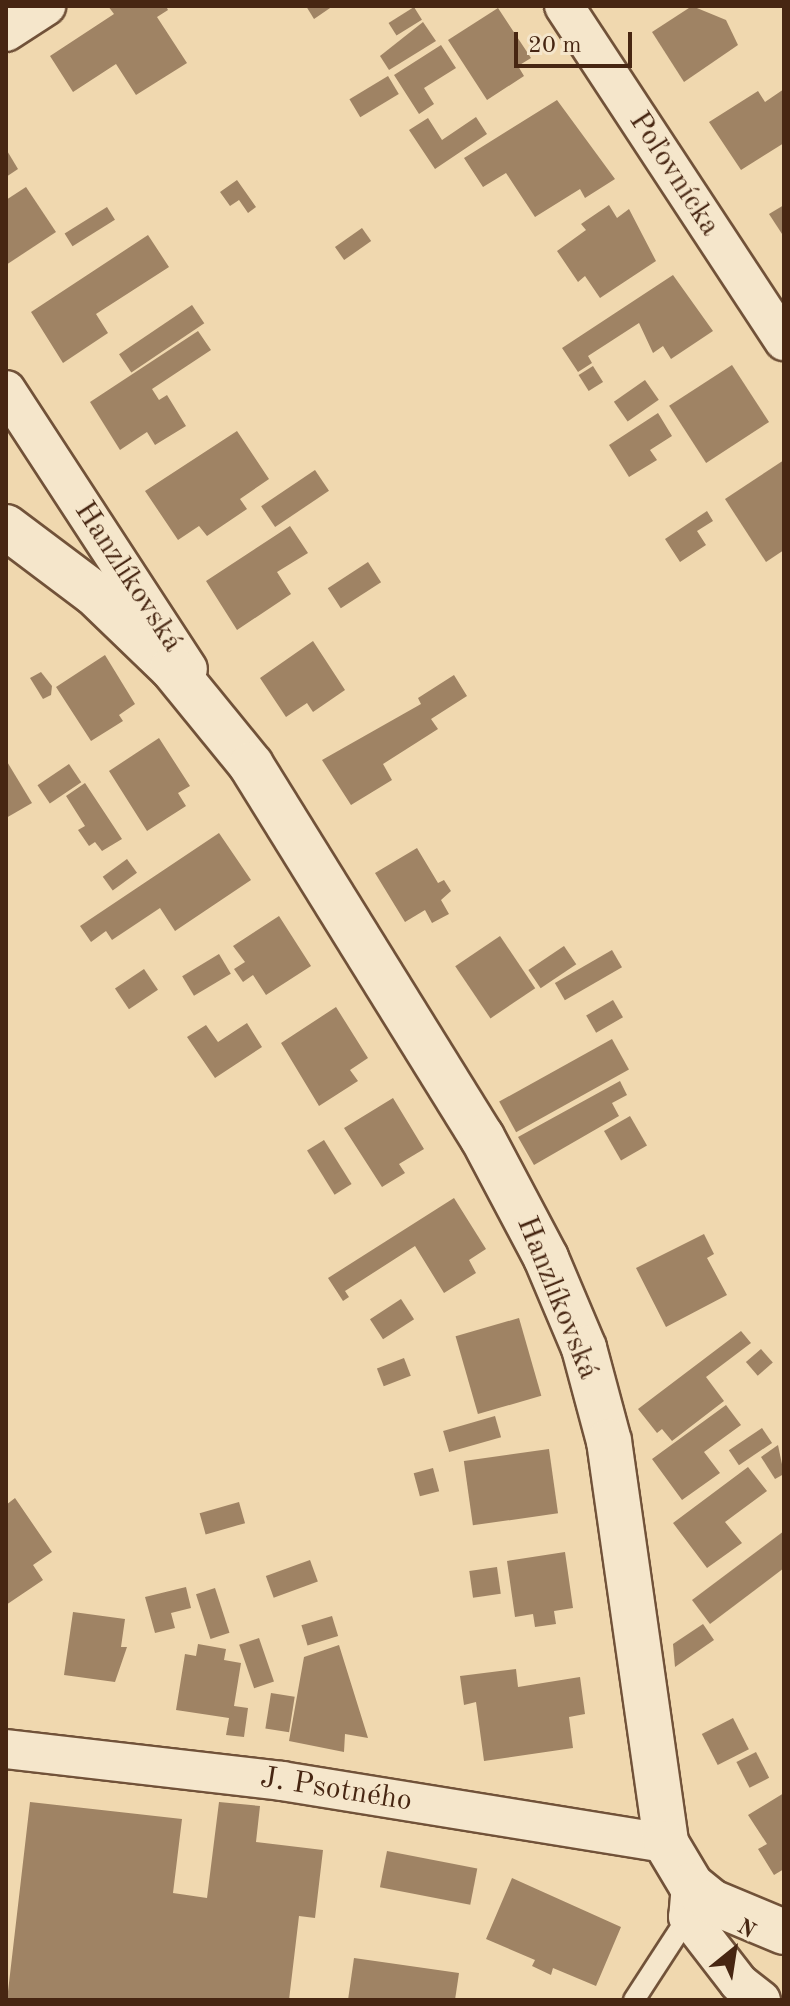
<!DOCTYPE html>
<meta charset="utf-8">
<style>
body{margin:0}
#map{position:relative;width:790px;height:2006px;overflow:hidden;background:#f0d8af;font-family:"Old Standard TT",serif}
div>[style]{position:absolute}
.building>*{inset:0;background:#9f8364;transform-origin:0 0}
.roads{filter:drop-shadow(2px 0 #715239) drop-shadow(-2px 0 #715239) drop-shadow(0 2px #715239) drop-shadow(0 -2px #715239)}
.service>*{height:20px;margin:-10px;padding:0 10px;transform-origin:10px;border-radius:10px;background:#f5e6cb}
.minor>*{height:38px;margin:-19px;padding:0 19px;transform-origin:19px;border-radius:19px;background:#f5e6cb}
.tertiary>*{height:44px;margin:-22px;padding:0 22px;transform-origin:22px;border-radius:22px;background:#f5e6cb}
span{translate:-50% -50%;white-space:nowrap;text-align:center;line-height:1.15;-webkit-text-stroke:6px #f5e6cb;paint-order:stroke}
.street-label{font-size:30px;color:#472612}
.frame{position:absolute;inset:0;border:8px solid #472612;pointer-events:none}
.north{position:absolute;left:694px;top:1910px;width:80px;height:80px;-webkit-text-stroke:6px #f5e6cb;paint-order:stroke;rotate:30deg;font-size:22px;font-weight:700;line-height:32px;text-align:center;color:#472612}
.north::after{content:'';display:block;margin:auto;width:28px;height:36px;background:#472612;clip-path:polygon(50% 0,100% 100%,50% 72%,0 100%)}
.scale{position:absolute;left:514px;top:32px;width:118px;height:36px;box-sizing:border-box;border:4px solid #472612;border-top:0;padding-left:10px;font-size:24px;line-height:28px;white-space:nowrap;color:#472612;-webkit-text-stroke:6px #f5e6cb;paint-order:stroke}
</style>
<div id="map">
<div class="building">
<div style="clip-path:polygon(108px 6px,166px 6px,168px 10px,157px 17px,187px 63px,136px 95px,116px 64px,73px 92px,50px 56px,114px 14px)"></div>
<div style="clip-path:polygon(306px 6px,333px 6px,314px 19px)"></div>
<div style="clip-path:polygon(692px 6px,726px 20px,738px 45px,684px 82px,652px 32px)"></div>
<div style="left:414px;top:7px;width:15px;height:30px;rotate:58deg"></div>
<div style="clip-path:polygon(498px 8px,531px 58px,518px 66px,524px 76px,487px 100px,448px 40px)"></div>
<div style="clip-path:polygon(423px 22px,436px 41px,389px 70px,380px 56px)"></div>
<div style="clip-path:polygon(441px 45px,456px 68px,424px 88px,434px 104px,419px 114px,394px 75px)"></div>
<div style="left:388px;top:76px;width:21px;height:45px;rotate:59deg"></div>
<div style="clip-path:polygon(784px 89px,784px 143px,741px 170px,709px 122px,758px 91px,765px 102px)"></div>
<div style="clip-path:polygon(557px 100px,615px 179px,585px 198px,580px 189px,535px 217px,506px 173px,483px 187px,464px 158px)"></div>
<div style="clip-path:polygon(476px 117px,487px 134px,435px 169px,409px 130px,428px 118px,442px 140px)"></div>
<div style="clip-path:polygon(6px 149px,18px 169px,6px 177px)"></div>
<div style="clip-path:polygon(237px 180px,256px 207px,248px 213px,239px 200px,230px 206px,220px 192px)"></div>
<div style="clip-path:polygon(26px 187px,56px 232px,6px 265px,6px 200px)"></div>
<div style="clip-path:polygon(609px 205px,617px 218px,629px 209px,656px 261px,600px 298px,585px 276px,578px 282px,557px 251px,586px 230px,581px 224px)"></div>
<div style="clip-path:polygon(784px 205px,784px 237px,769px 214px)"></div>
<div style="left:107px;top:207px;width:15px;height:50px;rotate:58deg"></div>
<div style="left:362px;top:228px;width:16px;height:33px;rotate:55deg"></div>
<div style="clip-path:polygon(148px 235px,169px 267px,96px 314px,108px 333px,63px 363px,31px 312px)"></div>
<div style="clip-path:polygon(673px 275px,713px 331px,671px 359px,663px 346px,653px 353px,639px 323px,588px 356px,592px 363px,578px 372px,562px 348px)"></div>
<div style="left:192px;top:305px;width:22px;height:88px;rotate:56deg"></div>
<div style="clip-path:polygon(198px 331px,211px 350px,152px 389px,159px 400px,167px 395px,186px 426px,155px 445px,147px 432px,120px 450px,90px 402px)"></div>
<div style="left:732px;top:365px;width:68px;height:75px;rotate:57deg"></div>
<div style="left:593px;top:366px;width:19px;height:17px;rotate:58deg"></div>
<div style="left:645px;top:380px;width:24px;height:38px;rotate:55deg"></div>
<div style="clip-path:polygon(658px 413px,672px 436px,650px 450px,657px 460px,629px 477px,609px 445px)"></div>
<div style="clip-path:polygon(237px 431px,269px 479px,240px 499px,247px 509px,207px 536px,199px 526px,178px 540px,145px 491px)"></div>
<div style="clip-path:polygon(784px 460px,784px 550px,766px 562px,725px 499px)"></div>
<div style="left:315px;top:470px;width:25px;height:65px;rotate:56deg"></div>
<div style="clip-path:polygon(707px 511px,713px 521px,697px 531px,706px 545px,680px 562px,665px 539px)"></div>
<div style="clip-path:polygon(290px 526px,308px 553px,277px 572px,291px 594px,237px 630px,206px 581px)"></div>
<div style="left:368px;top:562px;width:24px;height:48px;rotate:57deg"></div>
<div style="clip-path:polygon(313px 641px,345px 690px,313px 712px,307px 703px,286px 717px,260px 678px)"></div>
<div style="clip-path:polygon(105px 655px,135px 704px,119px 715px,123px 721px,91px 741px,56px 687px)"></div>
<div style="clip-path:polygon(41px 672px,52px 686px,51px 695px,43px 699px,30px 678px)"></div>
<div style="clip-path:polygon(454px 675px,467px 696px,431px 719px,438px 729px,383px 764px,392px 780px,351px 805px,322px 760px,421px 704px,418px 698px)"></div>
<div style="clip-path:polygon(159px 738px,190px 786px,178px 793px,186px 806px,147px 831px,109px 771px)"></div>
<div style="clip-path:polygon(6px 760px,32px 803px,6px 818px)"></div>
<div style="left:69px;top:764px;width:22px;height:38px;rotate:56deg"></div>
<div style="clip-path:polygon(85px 783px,122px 839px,102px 851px,95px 842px,89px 846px,78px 830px,85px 826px,66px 796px)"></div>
<div style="clip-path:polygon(219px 833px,251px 880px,175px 931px,160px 908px,112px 940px,106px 931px,91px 942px,80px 926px)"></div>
<div style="clip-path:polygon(417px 848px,438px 883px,444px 880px,451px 891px,441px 900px,449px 914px,432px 923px,425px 910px,405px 922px,375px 873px)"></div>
<div style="left:127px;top:859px;width:17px;height:30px;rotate:54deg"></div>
<div style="clip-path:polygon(279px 916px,311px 966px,266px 995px,253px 975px,243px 982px,234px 969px,245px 962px,233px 946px)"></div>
<div style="left:500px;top:936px;width:63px;height:54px;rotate:56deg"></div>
<div style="left:564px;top:946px;width:22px;height:43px;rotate:56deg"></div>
<div style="left:612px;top:950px;width:20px;height:66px;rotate:60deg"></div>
<div style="left:219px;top:954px;width:23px;height:43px;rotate:59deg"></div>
<div style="left:144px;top:969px;width:25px;height:35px;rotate:56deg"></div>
<div style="left:613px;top:1000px;width:20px;height:31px;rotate:60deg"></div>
<div style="clip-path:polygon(336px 1007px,368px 1058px,350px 1070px,358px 1081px,319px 1106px,281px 1043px)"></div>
<div style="clip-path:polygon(247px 1023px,262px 1047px,215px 1078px,187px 1037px,206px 1025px,218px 1042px)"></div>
<div style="left:612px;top:1039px;width:35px;height:129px;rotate:61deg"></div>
<div style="clip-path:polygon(620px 1081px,627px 1095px,612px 1103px,619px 1116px,534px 1165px,518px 1137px)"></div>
<div style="clip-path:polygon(393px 1098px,424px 1149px,399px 1164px,405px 1173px,382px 1187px,344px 1128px)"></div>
<div style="left:630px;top:1116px;width:34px;height:30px;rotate:60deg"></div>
<div style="left:324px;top:1140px;width:52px;height:20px;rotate:58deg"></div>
<div style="clip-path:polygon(454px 1198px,486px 1249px,469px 1260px,476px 1273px,444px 1293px,415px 1246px,345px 1291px,349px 1297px,343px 1301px,328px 1278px)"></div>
<div style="clip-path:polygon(704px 1234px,714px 1254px,707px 1258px,727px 1295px,666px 1327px,636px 1268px)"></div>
<div style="left:401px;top:1299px;width:24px;height:37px;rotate:57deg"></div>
<div style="left:519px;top:1318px;width:81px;height:66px;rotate:74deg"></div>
<div style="clip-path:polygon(741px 1331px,751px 1343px,706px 1377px,724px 1401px,672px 1441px,662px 1429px,657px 1433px,638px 1409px)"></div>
<div style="left:761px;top:1349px;width:18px;height:20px;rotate:49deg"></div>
<div style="left:404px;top:1358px;width:19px;height:29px;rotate:69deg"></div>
<div style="clip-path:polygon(726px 1405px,741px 1425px,704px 1452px,720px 1473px,682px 1500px,652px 1459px)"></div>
<div style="left:495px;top:1416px;width:22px;height:54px;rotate:74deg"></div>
<div style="left:762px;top:1428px;width:18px;height:40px;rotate:56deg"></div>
<div style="clip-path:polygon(778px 1445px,784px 1474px,775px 1479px,761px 1457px)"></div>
<div style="left:549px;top:1449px;width:65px;height:86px;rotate:82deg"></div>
<div style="clip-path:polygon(748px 1467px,767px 1491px,725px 1522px,742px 1543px,707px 1568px,673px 1523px)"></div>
<div style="left:433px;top:1468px;width:24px;height:20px;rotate:75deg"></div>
<div style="clip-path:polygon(15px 1498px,52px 1552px,33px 1565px,43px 1580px,6px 1605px,6px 1505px)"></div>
<div style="left:239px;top:1502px;width:22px;height:41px;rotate:74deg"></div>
<div style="clip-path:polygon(784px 1531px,784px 1568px,710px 1624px,692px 1600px)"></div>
<div style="clip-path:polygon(565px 1552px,573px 1608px,554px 1611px,556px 1624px,535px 1627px,533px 1614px,515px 1617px,507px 1561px)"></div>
<div style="left:310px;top:1560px;width:23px;height:47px;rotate:70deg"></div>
<div style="left:497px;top:1567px;width:27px;height:28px;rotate:82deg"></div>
<div style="clip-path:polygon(186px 1587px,191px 1608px,171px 1613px,175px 1628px,155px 1633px,145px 1597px)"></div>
<div style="left:215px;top:1588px;width:47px;height:20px;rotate:72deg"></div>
<div style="clip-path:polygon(73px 1612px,125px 1619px,121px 1647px,127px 1647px,115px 1682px,64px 1675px)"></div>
<div style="left:332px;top:1616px;width:21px;height:32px;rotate:73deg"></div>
<div style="clip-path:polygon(703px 1624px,714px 1640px,675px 1667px,673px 1644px)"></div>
<div style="left:259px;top:1638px;width:46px;height:21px;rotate:71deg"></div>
<div style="clip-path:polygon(198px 1644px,226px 1649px,224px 1660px,241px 1663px,234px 1706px,248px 1708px,244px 1737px,226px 1735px,229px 1718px,176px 1710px,185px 1654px,196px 1656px)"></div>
<div style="clip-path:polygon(339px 1645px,368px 1738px,345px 1734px,344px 1752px,289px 1741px,304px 1657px)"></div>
<div style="clip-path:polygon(516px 1669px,518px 1687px,580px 1677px,585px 1714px,569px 1717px,573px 1748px,484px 1761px,476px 1702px,464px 1705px,460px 1676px)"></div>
<div style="left:271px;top:1693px;width:24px;height:36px;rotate:9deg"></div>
<div style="left:733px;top:1718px;width:35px;height:35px;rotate:63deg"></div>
<div style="left:756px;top:1752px;width:29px;height:22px;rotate:63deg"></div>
<div style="clip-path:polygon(784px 1793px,784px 1869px,774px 1875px,758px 1849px,767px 1844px,748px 1815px)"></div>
<div style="clip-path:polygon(30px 1802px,182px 1819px,173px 1893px,207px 1898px,219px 1802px,260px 1806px,256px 1842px,323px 1850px,315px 1918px,299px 1916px,289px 2000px,7px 2000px)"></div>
<div style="left:387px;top:1851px;width:92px;height:37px;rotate:11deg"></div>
<div style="clip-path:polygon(512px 1878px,621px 1927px,596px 1986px,553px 1968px,551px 1975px,532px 1966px,535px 1960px,486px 1939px)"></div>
<div style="clip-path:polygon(354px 1958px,459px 1973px,455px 2000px,348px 2000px)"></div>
</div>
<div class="roads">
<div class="service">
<div style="left:634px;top:2000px;width:99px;rotate:-57deg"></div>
</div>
<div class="minor">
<div style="left:564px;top:6px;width:401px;rotate:56.7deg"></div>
<div style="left:6px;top:32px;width:48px;rotate:-33deg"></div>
<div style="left:6px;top:390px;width:333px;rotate:56.9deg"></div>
<div style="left:6px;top:1749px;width:278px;rotate:6.6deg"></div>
<div style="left:282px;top:1781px;width:389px;rotate:9.2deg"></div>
<div style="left:691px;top:1885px;width:32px;rotate:95deg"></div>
<div style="left:688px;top:1917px;width:83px;rotate:52.3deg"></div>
<div style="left:739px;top:1983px;width:28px;rotate:38deg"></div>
</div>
<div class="tertiary">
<div style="left:6px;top:527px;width:110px;rotate:36.9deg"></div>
<div style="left:94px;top:593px;width:108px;rotate:43.9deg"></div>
<div style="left:172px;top:668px;width:125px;rotate:50.8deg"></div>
<div style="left:251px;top:765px;width:438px;rotate:58.2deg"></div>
<div style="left:482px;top:1137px;width:137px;rotate:62.1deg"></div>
<div style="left:546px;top:1258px;width:98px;rotate:67.1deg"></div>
<div style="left:584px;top:1348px;width:96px;rotate:75deg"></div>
<div style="left:609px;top:1441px;width:406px;rotate:81.9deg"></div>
<div style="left:666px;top:1843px;width:49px;rotate:59.2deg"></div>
<div style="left:691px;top:1885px;width:27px;rotate:39deg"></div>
<div style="left:712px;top:1902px;width:78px;rotate:22.6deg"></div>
</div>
</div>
<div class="street-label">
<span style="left:674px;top:174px;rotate:57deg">Poľovnícka</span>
<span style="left:128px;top:577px;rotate:57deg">Hanzlíkovská</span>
<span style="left:557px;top:1298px;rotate:68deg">Hanzlíkovská</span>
<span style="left:336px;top:1790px;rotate:9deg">J. Psotného</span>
</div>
<div class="frame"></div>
<div class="north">N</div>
<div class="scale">20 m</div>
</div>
